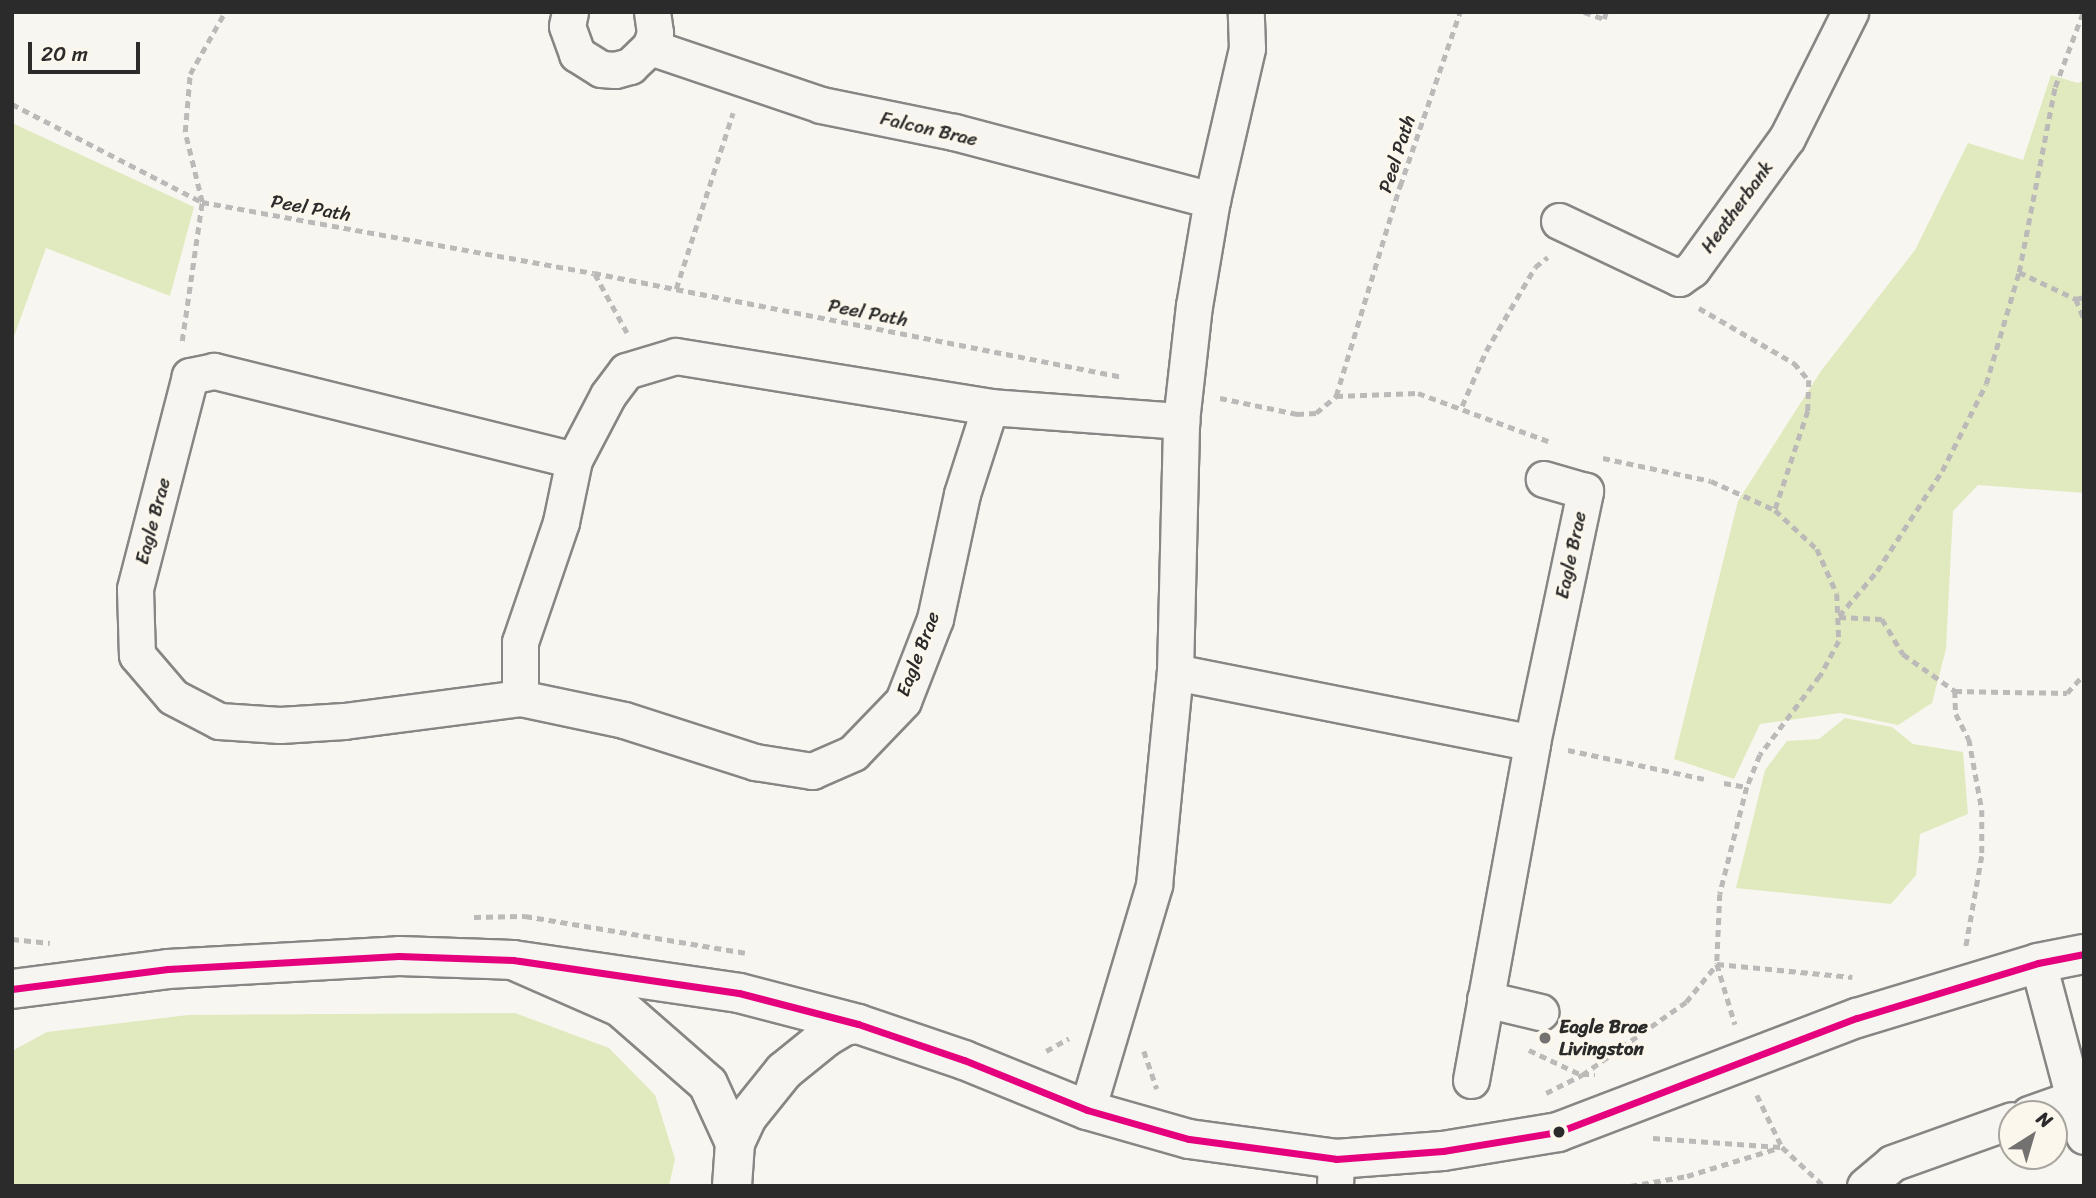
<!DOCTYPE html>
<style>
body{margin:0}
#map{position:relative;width:2096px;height:1198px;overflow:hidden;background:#f8f6f0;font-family:Sriracha,sans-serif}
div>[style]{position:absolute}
.green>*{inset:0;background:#e1eabe}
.path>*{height:4.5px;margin-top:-2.25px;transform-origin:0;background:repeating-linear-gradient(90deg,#bcbab8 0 7px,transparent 0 12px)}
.roads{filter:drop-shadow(2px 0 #878684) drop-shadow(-2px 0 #878684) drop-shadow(0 2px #878684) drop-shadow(0 -2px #878684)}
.street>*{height:35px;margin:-17.5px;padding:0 17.5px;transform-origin:17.5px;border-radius:17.5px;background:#f6f5f1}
.secondary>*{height:38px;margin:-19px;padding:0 19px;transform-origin:19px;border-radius:19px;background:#f6f5f1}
.primary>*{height:38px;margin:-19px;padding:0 19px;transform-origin:19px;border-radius:19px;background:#f6f5f1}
.bus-1>*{height:7px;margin:-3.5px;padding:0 3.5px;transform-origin:3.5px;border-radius:3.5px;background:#e5007d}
.dots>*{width:19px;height:19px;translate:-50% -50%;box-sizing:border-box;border:4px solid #fbf7ec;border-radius:50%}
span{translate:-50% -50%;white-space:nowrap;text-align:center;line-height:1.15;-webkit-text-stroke:6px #fbf7ec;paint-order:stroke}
.street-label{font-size:19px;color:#2b2b2b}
.poi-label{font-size:19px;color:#2b2b2b;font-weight:700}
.left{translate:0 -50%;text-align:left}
.frame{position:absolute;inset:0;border:14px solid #2b2b2b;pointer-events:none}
.north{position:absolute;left:1998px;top:1100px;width:70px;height:70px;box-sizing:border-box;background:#fbf7ec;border:2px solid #a8a59f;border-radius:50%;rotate:37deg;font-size:19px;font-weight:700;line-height:28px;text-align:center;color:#2b2b2b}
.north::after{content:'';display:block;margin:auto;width:24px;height:32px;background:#737270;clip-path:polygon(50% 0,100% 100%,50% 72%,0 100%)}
.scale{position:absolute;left:28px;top:42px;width:112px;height:32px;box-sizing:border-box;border:4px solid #2b2b2b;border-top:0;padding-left:9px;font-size:21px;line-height:24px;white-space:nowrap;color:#2b2b2b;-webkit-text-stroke:5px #fbf7ec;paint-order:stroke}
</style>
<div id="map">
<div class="green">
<div style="clip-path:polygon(2051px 75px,2078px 83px,2084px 80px,2084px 493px,1978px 485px,1953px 511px,1946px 649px,1932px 703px,1898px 725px,1840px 713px,1760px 724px,1734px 779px,1674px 759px,1738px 501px,1821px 371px,1915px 250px,1968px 143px,2023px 160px)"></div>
<div style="clip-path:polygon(12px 123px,194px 207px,170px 296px,46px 248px,12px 342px)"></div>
<div style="clip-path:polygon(1845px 718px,1892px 727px,1913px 744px,1963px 752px,1968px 814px,1920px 834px,1916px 875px,1891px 904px,1736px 888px,1765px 770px,1787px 741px,1819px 739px)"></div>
<div style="clip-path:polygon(515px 1013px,609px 1048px,655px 1095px,675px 1159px,669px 1186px,12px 1186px,12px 1051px,47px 1032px,188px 1015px)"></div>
</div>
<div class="path">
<div style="left:1584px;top:12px;width:21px;rotate:19deg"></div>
<div style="left:1604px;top:19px;width:7px;rotate:-74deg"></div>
<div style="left:12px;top:104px;width:214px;rotate:27.3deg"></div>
<div style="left:202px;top:202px;width:398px;rotate:10.3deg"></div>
<div style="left:594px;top:273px;width:539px;rotate:11.12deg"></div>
<div style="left:2019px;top:272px;width:63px;rotate:25.3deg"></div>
<div style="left:2076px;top:299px;width:22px;rotate:68deg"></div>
<div style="left:595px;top:274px;width:68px;rotate:61.2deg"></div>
<div style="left:676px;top:289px;width:185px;rotate:-72.1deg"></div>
<div style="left:2076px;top:299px;width:8px;rotate:-14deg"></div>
<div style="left:1699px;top:308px;width:110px;rotate:30.1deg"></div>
<div style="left:1794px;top:363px;width:23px;rotate:49deg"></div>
<div style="left:1809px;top:380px;width:31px;rotate:92deg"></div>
<div style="left:1808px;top:411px;width:104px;rotate:108.4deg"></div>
<div style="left:182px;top:341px;width:140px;rotate:-81.8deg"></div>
<div style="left:202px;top:202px;width:72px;rotate:-103.7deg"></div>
<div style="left:185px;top:132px;width:58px;rotate:-85.1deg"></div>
<div style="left:190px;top:74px;width:71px;rotate:-60.6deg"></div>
<div style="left:1336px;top:396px;width:82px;rotate:-2.1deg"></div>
<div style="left:1418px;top:393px;width:139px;rotate:20.3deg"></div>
<div style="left:1220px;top:398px;width:79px;rotate:11.7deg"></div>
<div style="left:1297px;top:414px;width:19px;rotate:-3deg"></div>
<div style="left:1316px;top:413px;width:26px;rotate:-40deg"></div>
<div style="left:1336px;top:396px;width:220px;rotate:-73.1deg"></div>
<div style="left:1400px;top:186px;width:184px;rotate:-71deg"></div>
<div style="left:1462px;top:406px;width:60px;rotate:-66.4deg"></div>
<div style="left:1486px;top:351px;width:97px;rotate:-59.7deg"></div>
<div style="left:1535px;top:267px;width:16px;rotate:-38deg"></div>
<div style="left:1603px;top:458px;width:110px;rotate:12deg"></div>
<div style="left:1711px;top:481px;width:70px;rotate:24.4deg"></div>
<div style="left:1775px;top:510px;width:57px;rotate:42.9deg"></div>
<div style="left:1817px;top:549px;width:49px;rotate:66deg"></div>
<div style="left:1837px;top:594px;width:47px;rotate:87.6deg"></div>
<div style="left:1839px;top:641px;width:40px;rotate:118deg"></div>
<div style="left:1820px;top:676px;width:99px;rotate:127.2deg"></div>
<div style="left:1760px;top:755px;width:35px;rotate:112deg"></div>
<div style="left:1747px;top:787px;width:110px;rotate:104.2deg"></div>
<div style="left:1720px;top:894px;width:70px;rotate:92.5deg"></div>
<div style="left:1717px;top:964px;width:63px;rotate:73.3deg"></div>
<div style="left:1839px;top:616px;width:59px;rotate:-49.8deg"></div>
<div style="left:1877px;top:571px;width:119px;rotate:-57deg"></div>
<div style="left:1942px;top:471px;width:97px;rotate:-63.2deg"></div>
<div style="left:1986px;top:384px;width:117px;rotate:-73.6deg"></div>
<div style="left:2019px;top:272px;width:188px;rotate:-79deg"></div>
<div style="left:2055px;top:87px;width:80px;rotate:-69.5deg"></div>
<div style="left:1839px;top:617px;width:43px;rotate:2.7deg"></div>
<div style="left:1882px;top:619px;width:41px;rotate:59deg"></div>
<div style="left:1903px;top:654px;width:64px;rotate:35.4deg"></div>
<div style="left:1955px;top:691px;width:112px;rotate:1deg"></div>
<div style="left:2067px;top:693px;width:25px;rotate:-48deg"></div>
<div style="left:1955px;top:691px;width:23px;rotate:88deg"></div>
<div style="left:1956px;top:714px;width:28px;rotate:63deg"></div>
<div style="left:1969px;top:739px;width:72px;rotate:79.6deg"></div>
<div style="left:1982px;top:810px;width:46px;rotate:90deg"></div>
<div style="left:1982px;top:856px;width:92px;rotate:100deg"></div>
<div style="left:1568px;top:750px;width:139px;rotate:12deg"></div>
<div style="left:1724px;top:783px;width:23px;rotate:10deg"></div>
<div style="left:474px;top:917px;width:51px;rotate:-1.1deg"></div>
<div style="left:525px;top:916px;width:223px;rotate:9.5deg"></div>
<div style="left:12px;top:939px;width:38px;rotate:6deg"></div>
<div style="left:1529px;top:1050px;width:59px;rotate:25.3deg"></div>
<div style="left:1582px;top:1075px;width:13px"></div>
<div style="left:1046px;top:1051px;width:26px;rotate:-29deg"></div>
<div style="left:1144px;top:1051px;width:40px;rotate:71.1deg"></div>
<div style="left:1546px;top:1093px;width:40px;rotate:-26.6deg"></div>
<div style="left:1582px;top:1075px;width:127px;rotate:-35.1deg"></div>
<div style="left:1686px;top:1002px;width:49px;rotate:-50.8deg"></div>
<div style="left:1717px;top:964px;width:136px;rotate:5.5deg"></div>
<div style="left:1757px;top:1095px;width:58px;rotate:64.3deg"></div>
<div style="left:1782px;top:1147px;width:57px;rotate:42.9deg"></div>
<div style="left:1653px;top:1138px;width:129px;rotate:4deg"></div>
<div style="left:1630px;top:1186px;width:58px;rotate:-10deg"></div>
<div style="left:1687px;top:1176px;width:95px;rotate:-17.1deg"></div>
</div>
<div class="roads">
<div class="street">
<div style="left:570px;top:12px;width:14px;rotate:102deg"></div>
<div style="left:567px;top:26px;width:30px;rotate:70deg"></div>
<div style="left:577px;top:54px;width:28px;rotate:32deg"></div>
<div style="left:601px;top:69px;width:14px;rotate:4deg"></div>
<div style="left:615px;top:70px;width:16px;rotate:-15deg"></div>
<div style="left:630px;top:66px;width:28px;rotate:-44deg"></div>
<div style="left:650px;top:47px;width:15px;rotate:-70deg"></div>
<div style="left:655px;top:33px;width:21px;rotate:-98deg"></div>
<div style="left:650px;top:47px;width:181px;rotate:18.7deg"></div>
<div style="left:821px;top:105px;width:136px;rotate:11.5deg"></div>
<div style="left:954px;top:132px;width:267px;rotate:14.8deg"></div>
<div style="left:1559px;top:221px;width:133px;rotate:25.4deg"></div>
<div style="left:1679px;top:278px;width:16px;rotate:-35deg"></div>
<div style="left:1692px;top:269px;width:162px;rotate:-54.1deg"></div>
<div style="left:1787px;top:138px;width:141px;rotate:-63.4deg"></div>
<div style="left:574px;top:460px;width:371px;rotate:-166.1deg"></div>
<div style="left:214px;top:371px;width:25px;rotate:168deg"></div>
<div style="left:190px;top:376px;width:220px;rotate:104.5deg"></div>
<div style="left:135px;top:589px;width:66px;rotate:88.3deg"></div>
<div style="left:137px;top:655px;width:55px;rotate:49.4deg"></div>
<div style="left:173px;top:697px;width:52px;rotate:27.6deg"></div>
<div style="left:219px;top:721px;width:61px;rotate:3.8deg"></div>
<div style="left:280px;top:725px;width:64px;rotate:-3.6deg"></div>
<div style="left:344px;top:721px;width:177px;rotate:-7.4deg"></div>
<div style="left:520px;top:698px;width:56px;rotate:-90deg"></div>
<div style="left:520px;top:642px;width:127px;rotate:-71.1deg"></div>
<div style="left:561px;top:522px;width:63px;rotate:-78.2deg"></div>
<div style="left:574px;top:460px;width:73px;rotate:-62.4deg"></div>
<div style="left:608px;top:395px;width:30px;rotate:-53deg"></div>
<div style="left:626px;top:371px;width:52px;rotate:-16.7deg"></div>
<div style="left:676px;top:356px;width:318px;rotate:9.2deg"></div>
<div style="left:990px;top:407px;width:192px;rotate:4.2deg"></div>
<div style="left:1175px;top:672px;width:364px;rotate:11.2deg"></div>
<div style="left:520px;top:698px;width:106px;rotate:11.9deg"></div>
<div style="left:624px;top:720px;width:138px;rotate:17.8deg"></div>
<div style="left:755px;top:762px;width:58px;rotate:9deg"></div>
<div style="left:812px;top:771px;width:45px;rotate:-23.7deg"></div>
<div style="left:853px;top:753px;width:72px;rotate:-46.1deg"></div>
<div style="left:903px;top:701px;width:88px;rotate:-68.7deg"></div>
<div style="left:935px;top:619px;width:128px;rotate:-77.8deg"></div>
<div style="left:962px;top:494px;width:91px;rotate:-72.2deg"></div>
<div style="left:2038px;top:963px;width:179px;rotate:75.1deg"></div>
<div style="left:1485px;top:999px;width:57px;rotate:13.3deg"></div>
<div style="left:1471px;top:1080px;width:342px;rotate:-79.7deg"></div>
<div style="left:1532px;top:743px;width:258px;rotate:-78.1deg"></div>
<div style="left:1585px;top:491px;width:43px;rotate:-163.7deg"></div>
<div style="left:1087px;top:1110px;width:235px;rotate:-73.4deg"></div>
<div style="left:1154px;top:885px;width:214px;rotate:-84.4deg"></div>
<div style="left:1175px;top:672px;width:251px;rotate:-88.6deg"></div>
<div style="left:1181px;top:421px;width:116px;rotate:-83.6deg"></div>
<div style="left:1194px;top:306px;width:108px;rotate:-80.4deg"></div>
<div style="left:1212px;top:200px;width:156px;rotate:-77deg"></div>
<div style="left:1247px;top:48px;width:36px;rotate:-92deg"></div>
<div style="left:2029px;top:1114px;width:48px;rotate:-19.6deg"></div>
<div style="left:1335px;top:1186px;width:27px;rotate:-88deg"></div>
<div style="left:1865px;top:1186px;width:35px;rotate:-40deg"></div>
<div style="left:1892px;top:1163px;width:127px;rotate:-19.7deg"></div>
</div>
<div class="secondary">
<div style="left:12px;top:989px;width:157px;rotate:-7.3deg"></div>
<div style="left:168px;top:969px;width:231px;rotate:-3.2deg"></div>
<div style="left:399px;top:956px;width:114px;rotate:2deg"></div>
<div style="left:513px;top:960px;width:228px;rotate:8.3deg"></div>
<div style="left:739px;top:993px;width:123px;rotate:14.6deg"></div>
<div style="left:858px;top:1024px;width:112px;rotate:18.8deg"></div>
<div style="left:964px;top:1060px;width:133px;rotate:22.1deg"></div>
<div style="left:1087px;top:1110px;width:106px;rotate:15.9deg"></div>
<div style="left:1189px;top:1139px;width:148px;rotate:7.7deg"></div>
<div style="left:1336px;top:1159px;width:107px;rotate:-4.3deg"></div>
<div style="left:1443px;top:1151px;width:117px;rotate:-9.4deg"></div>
<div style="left:1558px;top:1132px;width:320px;rotate:-20.9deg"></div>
<div style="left:1857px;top:1018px;width:189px;rotate:-16.9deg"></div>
<div style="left:2038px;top:963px;width:47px;rotate:-11.1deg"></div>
</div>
<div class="primary">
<div style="left:513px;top:960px;width:117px;rotate:23.7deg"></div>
<div style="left:620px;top:1007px;width:117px;rotate:41.2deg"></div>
<div style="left:708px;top:1084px;width:65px;rotate:65.4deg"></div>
<div style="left:735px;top:1143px;width:43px;rotate:94deg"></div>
<div style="left:735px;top:1143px;width:29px;rotate:-65deg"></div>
<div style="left:747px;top:1117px;width:59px;rotate:-51.2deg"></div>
<div style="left:784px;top:1071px;width:54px;rotate:-39deg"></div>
<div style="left:826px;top:1037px;width:21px;rotate:-31deg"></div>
<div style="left:844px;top:1026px;width:14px;rotate:-8deg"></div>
</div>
</div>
<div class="bus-1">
<div style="left:12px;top:989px;width:157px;rotate:-7.3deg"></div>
<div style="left:168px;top:969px;width:231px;rotate:-3.2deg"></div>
<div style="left:399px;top:956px;width:114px;rotate:2deg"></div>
<div style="left:513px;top:960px;width:228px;rotate:8.3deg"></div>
<div style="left:739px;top:993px;width:123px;rotate:14.6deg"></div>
<div style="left:858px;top:1024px;width:112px;rotate:18.8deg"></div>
<div style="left:964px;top:1060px;width:133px;rotate:22.1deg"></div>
<div style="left:1087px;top:1110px;width:106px;rotate:15.9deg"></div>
<div style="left:1189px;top:1139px;width:148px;rotate:7.7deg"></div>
<div style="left:1336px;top:1159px;width:107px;rotate:-4.3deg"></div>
<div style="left:1443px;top:1151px;width:117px;rotate:-9.4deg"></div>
<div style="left:1558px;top:1132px;width:320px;rotate:-20.9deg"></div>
<div style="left:1857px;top:1018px;width:189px;rotate:-16.9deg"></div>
<div style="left:2038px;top:963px;width:47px;rotate:-11.1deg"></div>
</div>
<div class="dots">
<div style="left:1545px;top:1038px;background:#737270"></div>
<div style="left:1559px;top:1132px;background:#2b2b2b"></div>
</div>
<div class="street-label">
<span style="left:929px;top:129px;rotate:13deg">Falcon Brae</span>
<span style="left:1397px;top:154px;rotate:-72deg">Peel Path</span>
<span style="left:1737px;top:207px;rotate:-54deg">Heatherbank</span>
<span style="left:311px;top:208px;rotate:10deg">Peel Path</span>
<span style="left:868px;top:313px;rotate:11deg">Peel Path</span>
<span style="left:153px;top:521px;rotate:-75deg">Eagle Brae</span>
<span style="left:1571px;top:555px;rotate:-78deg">Eagle Brae</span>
<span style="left:918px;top:654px;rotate:-69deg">Eagle Brae</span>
</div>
<div class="poi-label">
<span class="left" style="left:1559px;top:1038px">Eagle Brae<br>Livingston</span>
</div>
<div class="frame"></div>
<div class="north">N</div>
<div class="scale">20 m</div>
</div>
